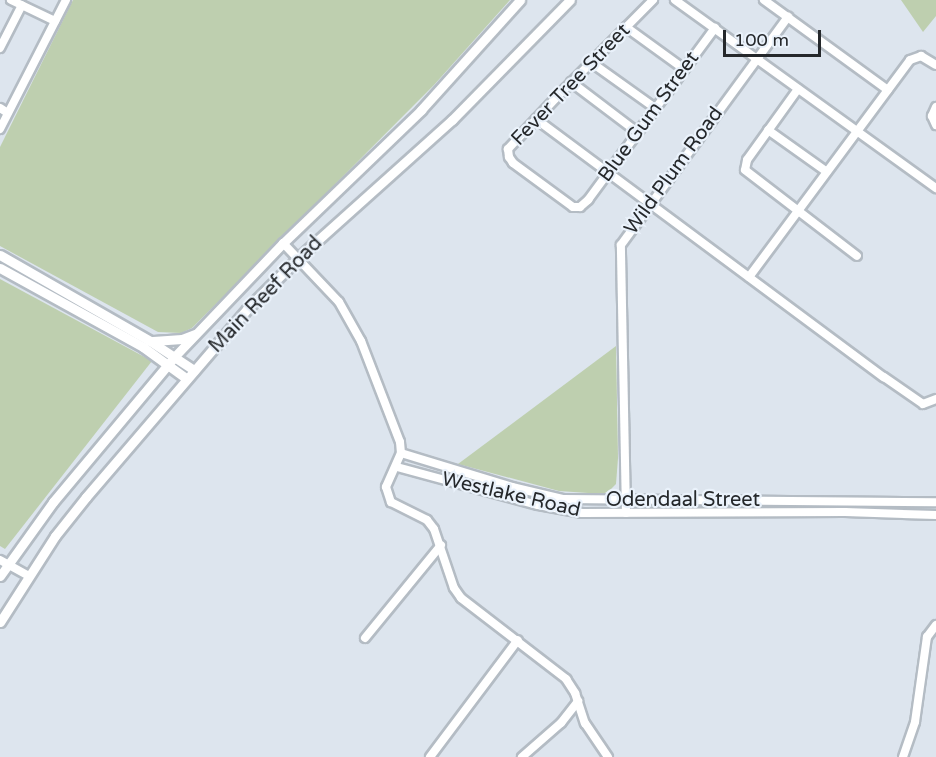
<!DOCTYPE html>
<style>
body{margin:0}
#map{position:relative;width:936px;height:757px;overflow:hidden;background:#dde5ee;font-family:"Varela Round",sans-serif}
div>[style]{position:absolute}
.green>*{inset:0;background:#becfaf}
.roads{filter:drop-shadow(2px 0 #b4bcc4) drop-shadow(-2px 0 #b4bcc4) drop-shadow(0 2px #b4bcc4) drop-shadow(0 -2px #b4bcc4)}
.minor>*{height:8px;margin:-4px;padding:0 4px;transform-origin:4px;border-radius:4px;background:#fff}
.major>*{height:9px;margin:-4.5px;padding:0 4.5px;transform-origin:4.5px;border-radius:4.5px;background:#fff}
span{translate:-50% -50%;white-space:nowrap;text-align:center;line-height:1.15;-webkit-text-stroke:4.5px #eaf2fb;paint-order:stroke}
.street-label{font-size:20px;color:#25282b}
.scale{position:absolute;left:723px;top:30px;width:98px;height:27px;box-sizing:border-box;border:3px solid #25282b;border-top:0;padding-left:8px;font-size:18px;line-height:21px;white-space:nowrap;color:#25282b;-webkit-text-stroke:4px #eaf2fb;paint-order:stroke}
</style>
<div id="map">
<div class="green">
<div style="clip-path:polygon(73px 0,510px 0,434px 85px,192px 328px,181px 333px,158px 332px,0 246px,0 147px)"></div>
<div style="clip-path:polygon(901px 0,936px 0,936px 16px,923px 32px)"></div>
<div style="clip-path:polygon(0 279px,152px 361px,5px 549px,0 546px)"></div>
<div style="clip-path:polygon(616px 346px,618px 458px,616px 484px,610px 490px,603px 494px,559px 491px,458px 464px)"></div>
</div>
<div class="roads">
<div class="minor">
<div style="left:11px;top:0;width:49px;rotate:25.5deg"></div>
<div style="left:653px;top:0;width:139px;rotate:134.7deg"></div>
<div style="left:555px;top:99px;width:69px;rotate:133.2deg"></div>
<div style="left:508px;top:149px;width:8px;rotate:83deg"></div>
<div style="left:509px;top:157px;width:7px;rotate:56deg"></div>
<div style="left:513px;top:163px;width:74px;rotate:36.3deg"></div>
<div style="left:573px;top:207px;width:7px"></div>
<div style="left:580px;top:207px;width:11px;rotate:-41deg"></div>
<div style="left:588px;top:200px;width:214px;rotate:-53.6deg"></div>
<div style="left:675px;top:0;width:322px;rotate:35.8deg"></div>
<div style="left:764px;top:0;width:153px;rotate:36deg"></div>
<div style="left:626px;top:27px;width:72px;rotate:35.9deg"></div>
<div style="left:0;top:48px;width:48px;rotate:-62.9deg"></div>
<div style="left:592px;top:63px;width:77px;rotate:35.5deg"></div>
<div style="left:571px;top:82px;width:83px;rotate:37.1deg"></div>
<div style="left:798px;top:89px;width:87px;rotate:125.7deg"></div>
<div style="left:747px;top:160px;width:10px;rotate:101deg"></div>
<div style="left:745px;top:170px;width:141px;rotate:37.5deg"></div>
<div style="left:936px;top:107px;width:10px;rotate:114deg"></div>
<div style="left:932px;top:116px;width:10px;rotate:66deg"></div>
<div style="left:0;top:108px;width:9px;rotate:32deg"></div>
<div style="left:536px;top:119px;width:433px;rotate:36.6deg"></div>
<div style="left:884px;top:377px;width:47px;rotate:34.7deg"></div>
<div style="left:923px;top:404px;width:14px;rotate:-21deg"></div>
<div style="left:0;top:129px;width:145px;rotate:-62.9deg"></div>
<div style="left:768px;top:130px;width:72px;rotate:35.4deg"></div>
<div style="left:283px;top:243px;width:81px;rotate:46.5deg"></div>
<div style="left:339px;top:302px;width:45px;rotate:60.6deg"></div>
<div style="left:361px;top:341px;width:108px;rotate:68.9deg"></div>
<div style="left:400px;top:442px;width:11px;rotate:85deg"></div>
<div style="left:401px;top:453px;width:37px;rotate:114deg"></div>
<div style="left:386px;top:487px;width:16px;rotate:72deg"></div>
<div style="left:391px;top:502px;width:40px;rotate:26.6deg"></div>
<div style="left:427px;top:520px;width:11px;rotate:52deg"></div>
<div style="left:434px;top:529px;width:62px;rotate:71.3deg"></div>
<div style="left:454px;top:588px;width:12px;rotate:55deg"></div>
<div style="left:461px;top:598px;width:133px;rotate:37.6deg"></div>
<div style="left:566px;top:679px;width:17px;rotate:57deg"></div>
<div style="left:575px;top:693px;width:32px;rotate:72deg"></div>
<div style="left:585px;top:723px;width:41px;rotate:55.9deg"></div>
<div style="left:749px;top:277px;width:270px;rotate:-53.4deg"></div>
<div style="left:910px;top:60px;width:12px;rotate:-20deg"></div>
<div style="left:921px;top:56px;width:17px;rotate:31deg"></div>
<div style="left:401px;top:453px;width:116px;rotate:17deg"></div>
<div style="left:512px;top:487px;width:52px;rotate:13.2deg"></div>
<div style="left:563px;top:499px;width:373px;rotate:0.5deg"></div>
<div style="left:397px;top:467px;width:146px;rotate:15.1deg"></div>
<div style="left:538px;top:505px;width:45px;rotate:10.3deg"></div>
<div style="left:582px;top:513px;width:263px;rotate:-0.2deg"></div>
<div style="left:845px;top:512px;width:91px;rotate:1.9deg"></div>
<div style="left:626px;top:513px;width:268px;rotate:-91.1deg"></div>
<div style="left:621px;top:245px;width:283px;rotate:-53.8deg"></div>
<div style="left:0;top:560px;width:33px;rotate:29deg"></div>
<div style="left:365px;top:638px;width:120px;rotate:-50.7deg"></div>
<div style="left:430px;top:757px;width:146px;rotate:-53.1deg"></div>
<div style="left:522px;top:757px;width:52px;rotate:-41.1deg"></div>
<div style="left:561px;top:723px;width:28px;rotate:-52deg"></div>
<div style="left:903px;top:757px;width:37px;rotate:-71deg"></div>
<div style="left:915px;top:722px;width:86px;rotate:-82deg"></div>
<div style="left:927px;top:637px;width:15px;rotate:-53deg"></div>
</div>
<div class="major">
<div style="left:0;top:255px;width:173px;rotate:29.8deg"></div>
<div style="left:150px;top:341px;width:53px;rotate:33.4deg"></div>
<div style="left:0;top:268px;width:163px;rotate:28.9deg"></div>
<div style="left:143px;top:347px;width:54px;rotate:36deg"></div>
<div style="left:153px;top:341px;width:29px;rotate:-4deg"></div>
<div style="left:182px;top:339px;width:14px;rotate:-21deg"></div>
<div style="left:0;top:576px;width:91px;rotate:-54.4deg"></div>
<div style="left:53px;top:502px;width:190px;rotate:-50.1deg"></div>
<div style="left:175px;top:356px;width:156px;rotate:-46.3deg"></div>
<div style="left:283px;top:243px;width:192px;rotate:-43.9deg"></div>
<div style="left:421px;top:110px;width:148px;rotate:-48deg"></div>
<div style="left:0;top:622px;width:102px;rotate:-57.4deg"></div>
<div style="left:55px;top:536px;width:50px;rotate:-51.5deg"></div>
<div style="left:86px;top:497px;width:248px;rotate:-49.4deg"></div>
<div style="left:247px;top:309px;width:72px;rotate:-45deg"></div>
<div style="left:298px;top:258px;width:207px;rotate:-41.9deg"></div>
<div style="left:452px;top:120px;width:168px;rotate:-45.5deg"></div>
</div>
</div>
<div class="street-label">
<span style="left:571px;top:85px;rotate:-46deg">Fever Tree Street</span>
<span style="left:649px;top:117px;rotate:-54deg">Blue Gum Street</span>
<span style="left:674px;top:171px;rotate:-54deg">Wild Plum Road</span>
<span style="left:266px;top:295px;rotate:-46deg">Main Reef Road</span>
<span style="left:511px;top:495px;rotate:13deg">Westlake Road</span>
<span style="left:683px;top:500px">Odendaal Street</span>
</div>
<div class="scale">100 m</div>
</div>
